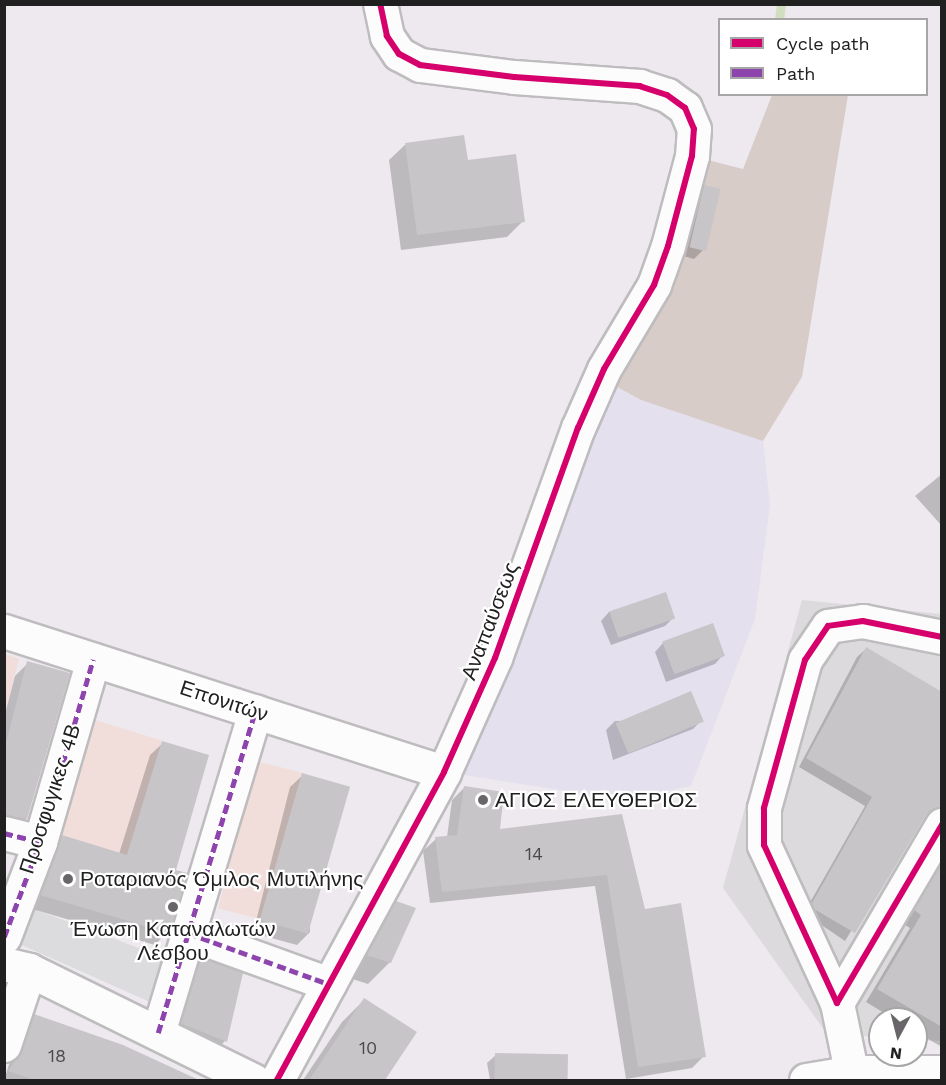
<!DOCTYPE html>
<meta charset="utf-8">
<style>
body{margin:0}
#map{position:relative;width:946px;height:1085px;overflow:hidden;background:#ede9ee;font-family:"Work Sans",sans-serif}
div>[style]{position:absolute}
.residential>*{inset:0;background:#dcdadd}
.commercial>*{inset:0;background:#e5e0ee}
.cemetery>*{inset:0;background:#d8ccc9}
.park>*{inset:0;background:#f1deda;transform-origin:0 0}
.parking>*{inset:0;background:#dcdbdd}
.shadow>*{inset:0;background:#0003}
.stream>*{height:9px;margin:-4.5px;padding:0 4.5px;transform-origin:4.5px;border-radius:4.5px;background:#d2dec0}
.building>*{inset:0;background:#c8c5c9;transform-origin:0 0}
.roads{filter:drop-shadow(2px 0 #bebcbe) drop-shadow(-2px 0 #bebcbe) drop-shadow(0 2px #bebcbe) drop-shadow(0 -2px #bebcbe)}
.minor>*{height:33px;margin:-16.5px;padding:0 16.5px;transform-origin:16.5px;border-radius:16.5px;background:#fcfcfc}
.quiet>*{height:4.5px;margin-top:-2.25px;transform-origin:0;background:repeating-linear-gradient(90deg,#8e44ad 0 9px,transparent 0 13.5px)}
.cycleway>*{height:6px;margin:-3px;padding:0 3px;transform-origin:3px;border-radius:3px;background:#d6006c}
.dots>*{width:16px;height:16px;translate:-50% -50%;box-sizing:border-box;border:3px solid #fff;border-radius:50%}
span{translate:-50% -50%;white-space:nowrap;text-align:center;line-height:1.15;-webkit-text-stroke:4.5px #fff;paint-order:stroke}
.number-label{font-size:18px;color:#4a494a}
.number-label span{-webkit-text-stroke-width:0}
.street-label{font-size:21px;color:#202020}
.poi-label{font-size:21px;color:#202020}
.left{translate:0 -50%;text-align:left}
.frame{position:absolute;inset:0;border:6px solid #202020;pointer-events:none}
.legend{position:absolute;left:718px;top:18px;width:210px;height:78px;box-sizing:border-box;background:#fff;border:2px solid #a6a6a6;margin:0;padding:8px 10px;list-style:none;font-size:18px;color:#202020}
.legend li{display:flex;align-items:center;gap:12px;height:30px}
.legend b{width:30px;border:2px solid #a6a6a6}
.north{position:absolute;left:868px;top:1007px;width:60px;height:60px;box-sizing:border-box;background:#fff;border:2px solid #a6a6a6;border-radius:50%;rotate:187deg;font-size:16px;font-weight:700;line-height:24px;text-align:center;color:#202020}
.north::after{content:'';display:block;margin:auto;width:21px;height:27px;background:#686668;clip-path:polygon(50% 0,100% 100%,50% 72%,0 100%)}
</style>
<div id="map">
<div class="residential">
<div style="clip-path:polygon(802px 600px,941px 614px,941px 1041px,916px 1040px,916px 1019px,880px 1019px,880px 1037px,827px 1034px,723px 888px)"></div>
</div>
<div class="commercial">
<div style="clip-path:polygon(610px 383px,763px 441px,770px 505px,755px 619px,691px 786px,623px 800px,444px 772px)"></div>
</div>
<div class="cemetery">
<div style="clip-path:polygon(772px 95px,848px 95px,802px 377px,763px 441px,641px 400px,610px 383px,692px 156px,743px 169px)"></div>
</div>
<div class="park">
<div style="clip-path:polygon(5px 654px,19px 659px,5px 713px,4px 654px)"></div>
<div style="left:95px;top:720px;width:70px;height:120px;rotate:17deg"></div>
<div style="left:255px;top:761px;width:49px;height:152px;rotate:14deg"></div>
</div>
<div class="parking">
<div style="clip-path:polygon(15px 902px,179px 963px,150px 1002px,15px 942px)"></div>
</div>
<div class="shadow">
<div style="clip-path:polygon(406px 144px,467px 162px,523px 221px,507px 237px,401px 250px,389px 160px)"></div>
<div style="clip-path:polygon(704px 187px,703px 250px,694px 259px,680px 255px,696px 195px)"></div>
<div style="clip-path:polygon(942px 474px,942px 526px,915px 496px)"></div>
<div style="clip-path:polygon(665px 594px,673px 618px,665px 626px,611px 645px,601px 621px,609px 612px)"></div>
<div style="clip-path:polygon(663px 643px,723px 655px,715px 664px,666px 682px,655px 652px)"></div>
<div style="clip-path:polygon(866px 649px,939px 692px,942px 689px,942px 789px,930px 801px,845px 941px,804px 913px,865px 806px,799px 767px,857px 657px)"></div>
<div style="clip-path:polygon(28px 663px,26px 819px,13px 831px,4px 830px,4px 718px,15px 676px)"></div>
<div style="clip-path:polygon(702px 720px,693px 729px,613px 760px,606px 730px,615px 721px)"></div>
<div style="clip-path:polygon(163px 743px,174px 871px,167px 932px,155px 945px,29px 908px,49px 849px,62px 837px,119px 854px,150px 755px)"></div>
<div style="clip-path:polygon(303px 775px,310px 932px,297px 945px,253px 933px,290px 787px)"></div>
<div style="clip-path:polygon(464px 788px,498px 831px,621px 815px,644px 910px,704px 1056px,692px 1068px,626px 1079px,595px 886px,430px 903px,423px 851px,436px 839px,447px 837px,452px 800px)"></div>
<div style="clip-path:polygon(942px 864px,942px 1047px,916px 1032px,916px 1019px,894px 1019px,866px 1002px,910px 928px,902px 923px)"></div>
<div style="clip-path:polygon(396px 902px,390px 962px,368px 984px,346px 977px,374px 924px)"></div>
<div style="clip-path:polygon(201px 959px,225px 1041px,217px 1049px,173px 1032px,192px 968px)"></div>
<div style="clip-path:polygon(364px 1000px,415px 1033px,383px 1080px,303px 1080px,342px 1022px)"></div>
<div style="clip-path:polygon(34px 1016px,122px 1046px,196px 1080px,4px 1080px,20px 1031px)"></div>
<div style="clip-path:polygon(496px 1055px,566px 1056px,567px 1080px,490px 1080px,487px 1063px)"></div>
</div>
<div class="stream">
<div style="left:779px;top:20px;width:16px;rotate:-83deg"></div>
</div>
<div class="building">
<div style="clip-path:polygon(464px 135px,468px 160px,516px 154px,525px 222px,417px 235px,405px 143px)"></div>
<div style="left:704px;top:185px;width:17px;height:64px;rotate:13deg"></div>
<div style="left:666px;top:592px;width:28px;height:60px;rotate:71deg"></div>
<div style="left:713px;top:623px;width:35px;height:54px;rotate:70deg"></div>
<div style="clip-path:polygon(866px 647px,942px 692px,942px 806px,926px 815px,855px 933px,814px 909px,812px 903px,872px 797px,806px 758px)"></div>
<div style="clip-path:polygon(27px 661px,70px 673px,27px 819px,4px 815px,4px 751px)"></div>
<div style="left:691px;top:691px;width:33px;height:82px;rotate:67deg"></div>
<div style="clip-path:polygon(162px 741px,209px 755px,176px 870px,187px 873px,169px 933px,40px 895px,62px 835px,127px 855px)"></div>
<div style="left:302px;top:773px;width:50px;height:153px;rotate:16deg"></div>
<div style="clip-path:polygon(464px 786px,504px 792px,500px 829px,622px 814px,645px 909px,681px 903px,706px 1057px,638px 1067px,607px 875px,442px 892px,435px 837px,457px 835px)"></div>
<div style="clip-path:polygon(942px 863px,942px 1027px,877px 989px,921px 915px,914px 910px)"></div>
<div style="clip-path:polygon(396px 901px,416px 908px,391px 963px,366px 955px)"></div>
<div style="clip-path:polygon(200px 957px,243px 973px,227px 1042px,180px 1023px)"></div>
<div style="clip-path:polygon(364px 998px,417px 1032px,385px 1080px,309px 1080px)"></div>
<div style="clip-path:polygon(34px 1014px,123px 1045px,199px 1080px,34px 1080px,8px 1071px,22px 1051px)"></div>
<div style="left:495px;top:1053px;width:73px;height:27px;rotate:1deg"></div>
</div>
<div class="roads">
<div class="minor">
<div style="left:4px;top:631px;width:462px;rotate:17.8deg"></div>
<div style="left:942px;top:637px;width:81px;rotate:-168.6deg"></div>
<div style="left:863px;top:621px;width:35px;rotate:172deg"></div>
<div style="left:828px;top:626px;width:41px;rotate:124.1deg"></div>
<div style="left:805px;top:660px;width:154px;rotate:105.5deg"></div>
<div style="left:764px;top:808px;width:37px;rotate:90deg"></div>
<div style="left:764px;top:845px;width:174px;rotate:65.2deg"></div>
<div style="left:837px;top:1003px;width:207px;rotate:-59.5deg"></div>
<div style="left:4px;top:833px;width:37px;rotate:14deg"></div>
<div style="left:188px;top:933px;width:150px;rotate:19.9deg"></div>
<div style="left:4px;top:937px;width:102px;rotate:-69.2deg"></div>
<div style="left:40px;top:842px;width:190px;rotate:-73.8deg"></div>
<div style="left:4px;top:964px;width:26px;rotate:13deg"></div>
<div style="left:29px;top:970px;width:250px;rotate:26.2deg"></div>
<div style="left:837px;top:1003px;width:79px;rotate:78.3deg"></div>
<div style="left:158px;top:1033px;width:336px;rotate:-73.2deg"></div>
<div style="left:4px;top:1045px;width:79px;rotate:-71.6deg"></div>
<div style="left:277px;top:1080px;width:350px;rotate:-61.5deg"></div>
<div style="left:444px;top:772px;width:125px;rotate:-65.9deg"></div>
<div style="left:495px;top:658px;width:245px;rotate:-70.2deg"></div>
<div style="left:578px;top:428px;width:64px;rotate:-66.2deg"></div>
<div style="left:604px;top:369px;width:98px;rotate:-59.2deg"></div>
<div style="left:654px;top:285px;width:41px;rotate:-70.3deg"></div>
<div style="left:668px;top:246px;width:93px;rotate:-75.1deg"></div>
<div style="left:692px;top:156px;width:27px;rotate:-86deg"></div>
<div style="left:694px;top:129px;width:23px;rotate:-113deg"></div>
<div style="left:685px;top:108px;width:22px;rotate:-144deg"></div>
<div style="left:667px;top:95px;width:28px;rotate:-162deg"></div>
<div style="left:640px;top:86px;width:126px;rotate:-175.9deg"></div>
<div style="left:514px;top:77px;width:95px;rotate:-172.7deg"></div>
<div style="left:420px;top:65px;width:24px;rotate:-152deg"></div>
<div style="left:399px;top:54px;width:22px;rotate:-124deg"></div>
<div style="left:387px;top:36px;width:33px;rotate:-102deg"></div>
<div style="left:806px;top:1080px;width:49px;rotate:-9.5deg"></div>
<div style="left:854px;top:1072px;width:88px"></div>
</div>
</div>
<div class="quiet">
<div style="left:4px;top:833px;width:37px;rotate:14deg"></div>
<div style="left:188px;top:933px;width:150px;rotate:19.9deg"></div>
<div style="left:4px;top:937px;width:102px;rotate:-69.2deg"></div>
<div style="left:40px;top:842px;width:190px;rotate:-73.8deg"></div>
<div style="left:158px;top:1033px;width:336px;rotate:-73.2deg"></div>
</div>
<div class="cycleway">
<div style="left:942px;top:637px;width:81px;rotate:-168.6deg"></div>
<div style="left:863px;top:621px;width:35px;rotate:172deg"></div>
<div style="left:828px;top:626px;width:41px;rotate:124.1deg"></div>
<div style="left:805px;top:660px;width:154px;rotate:105.5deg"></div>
<div style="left:764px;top:808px;width:37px;rotate:90deg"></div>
<div style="left:764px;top:845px;width:174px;rotate:65.2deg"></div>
<div style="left:837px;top:1003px;width:207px;rotate:-59.5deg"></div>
<div style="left:277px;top:1080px;width:350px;rotate:-61.5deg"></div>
<div style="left:444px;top:772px;width:125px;rotate:-65.9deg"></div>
<div style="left:495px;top:658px;width:245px;rotate:-70.2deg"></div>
<div style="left:578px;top:428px;width:64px;rotate:-66.2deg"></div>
<div style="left:604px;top:369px;width:98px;rotate:-59.2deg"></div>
<div style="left:654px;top:285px;width:41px;rotate:-70.3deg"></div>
<div style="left:668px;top:246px;width:93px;rotate:-75.1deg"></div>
<div style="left:692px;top:156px;width:27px;rotate:-86deg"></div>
<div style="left:694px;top:129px;width:23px;rotate:-113deg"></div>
<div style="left:685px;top:108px;width:22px;rotate:-144deg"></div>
<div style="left:667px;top:95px;width:28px;rotate:-162deg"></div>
<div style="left:640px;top:86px;width:126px;rotate:-175.9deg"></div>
<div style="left:514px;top:77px;width:95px;rotate:-172.7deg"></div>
<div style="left:420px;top:65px;width:24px;rotate:-152deg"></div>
<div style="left:399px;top:54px;width:22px;rotate:-124deg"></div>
<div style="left:387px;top:36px;width:33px;rotate:-102deg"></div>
</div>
<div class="dots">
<div style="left:483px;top:800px;background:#686668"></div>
<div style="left:68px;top:879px;background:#686668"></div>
<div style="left:173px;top:907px;background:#686668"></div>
</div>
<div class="number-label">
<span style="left:534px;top:854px">14</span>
<span style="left:368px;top:1048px">10</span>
<span style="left:57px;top:1056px">18</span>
</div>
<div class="street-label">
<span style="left:490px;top:621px;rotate:-69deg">Αναπαύσεως</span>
<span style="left:224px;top:701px;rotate:18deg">Επονιτών</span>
<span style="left:50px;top:799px;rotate:-72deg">Προσφυγικες 4Β</span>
</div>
<div class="poi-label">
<span class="left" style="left:495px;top:800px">ΑΓΙΟΣ ΕΛΕΥΘΕΡΙΟΣ</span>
<span class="left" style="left:80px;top:879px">Ροταριανός Όμιλος Μυτιλήνης</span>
<span style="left:173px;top:941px">Ένωση Καταναλωτών<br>Λέσβου</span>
</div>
<div class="frame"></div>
<ul class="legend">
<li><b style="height:8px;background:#d6006c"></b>Cycle path</li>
<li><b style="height:8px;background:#8e44ad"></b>Path</li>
</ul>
<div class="north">N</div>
</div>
